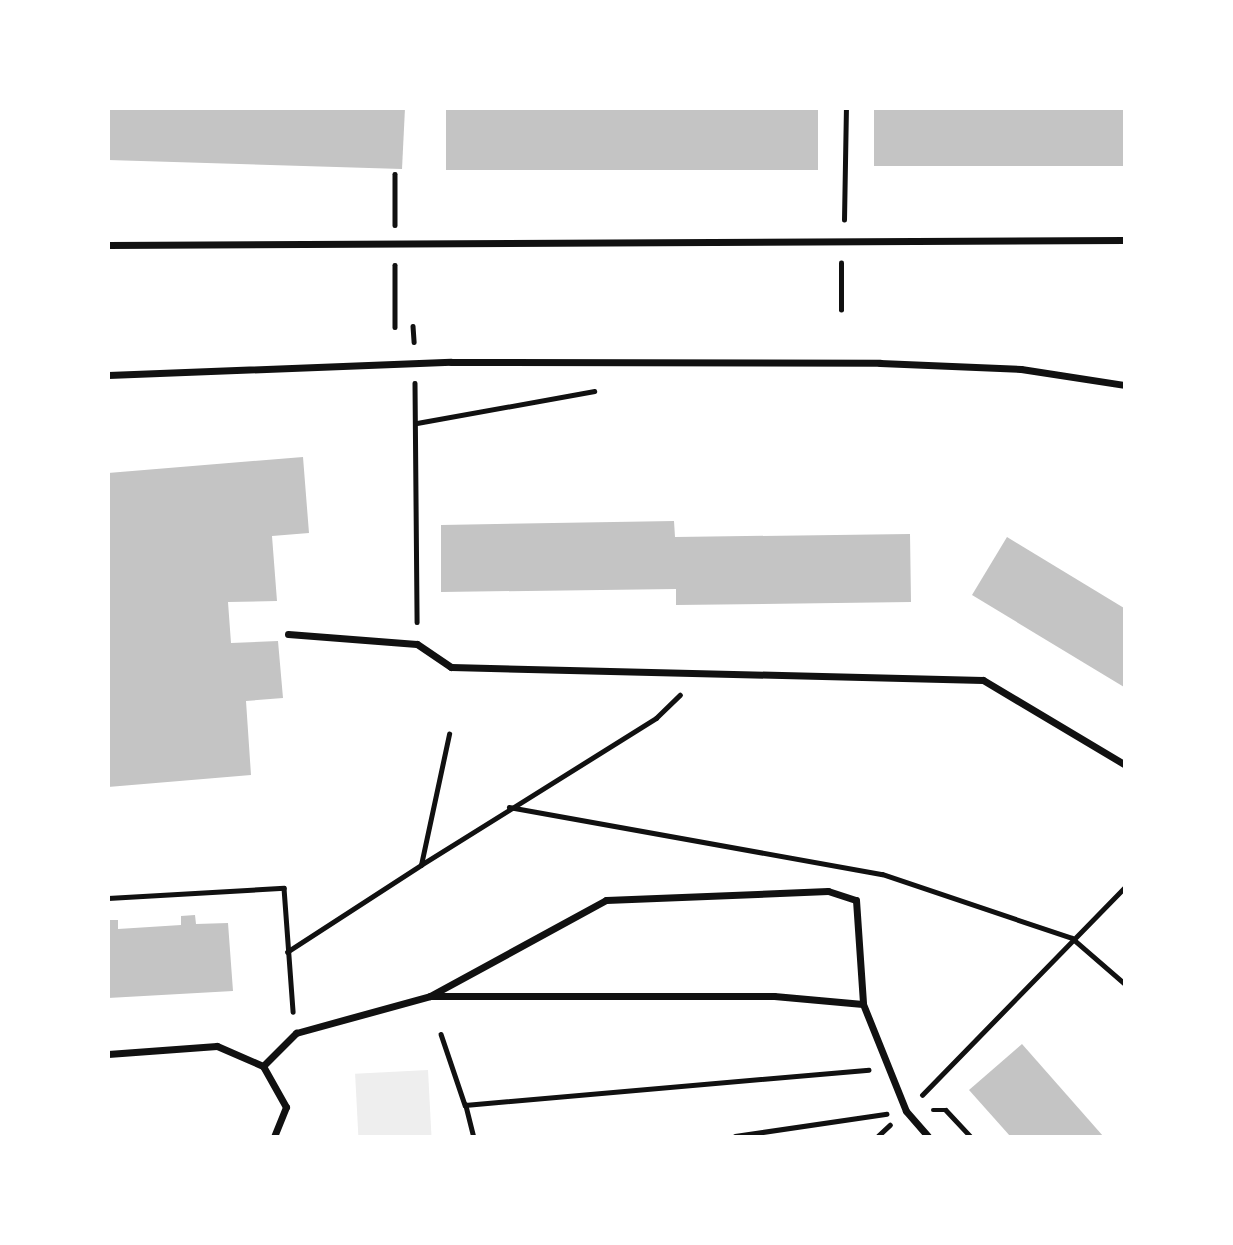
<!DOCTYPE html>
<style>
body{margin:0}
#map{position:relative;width:1233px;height:1245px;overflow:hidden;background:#fff;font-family:"Nunito Sans",sans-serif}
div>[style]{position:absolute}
.green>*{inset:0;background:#eee;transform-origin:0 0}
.building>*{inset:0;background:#c4c4c4;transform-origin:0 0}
.path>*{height:4.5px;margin:-2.25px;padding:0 2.25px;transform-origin:2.25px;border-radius:2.25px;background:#111}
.minor>*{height:7px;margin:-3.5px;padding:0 3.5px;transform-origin:3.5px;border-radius:3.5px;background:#111}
span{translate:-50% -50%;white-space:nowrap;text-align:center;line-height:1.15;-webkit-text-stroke:6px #fff;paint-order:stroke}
.frame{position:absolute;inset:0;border:110px solid #fff;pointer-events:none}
</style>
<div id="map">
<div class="green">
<div style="left:428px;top:1070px;width:66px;height:73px;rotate:87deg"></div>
</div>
<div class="building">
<div style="clip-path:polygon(108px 108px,405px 108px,402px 169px,108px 160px)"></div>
<div style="left:446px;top:108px;width:372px;height:62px"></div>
<div style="left:874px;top:108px;width:250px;height:58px"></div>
<div style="clip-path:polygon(303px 457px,309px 533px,272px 536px,277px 601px,228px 602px,231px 643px,278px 641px,283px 698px,246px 701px,251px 775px,108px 787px,108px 473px)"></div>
<div style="clip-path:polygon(674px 521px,675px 537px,910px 534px,911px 602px,676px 605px,676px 589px,441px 592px,441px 525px)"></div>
<div style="clip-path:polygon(1007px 537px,1124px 608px,1124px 687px,972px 595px)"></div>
<div style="clip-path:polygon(195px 915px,196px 924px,228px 923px,233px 991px,108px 998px,108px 920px,118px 920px,118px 929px,181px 925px,181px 916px)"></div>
<div style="clip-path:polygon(1022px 1044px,1103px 1136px,1010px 1136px,969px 1090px)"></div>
</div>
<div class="path">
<div style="left:395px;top:174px;width:51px;rotate:90deg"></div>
<div style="left:844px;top:220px;width:112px;rotate:-89deg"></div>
<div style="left:395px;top:265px;width:62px;rotate:90deg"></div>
<div style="left:841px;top:310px;width:47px;rotate:-90deg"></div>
<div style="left:413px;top:326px;width:16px;rotate:86deg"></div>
<div style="left:415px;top:383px;width:239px;rotate:89.5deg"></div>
<div style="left:417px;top:423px;width:180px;rotate:-10.2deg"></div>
<div style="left:509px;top:807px;width:379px;rotate:10.2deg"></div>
<div style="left:882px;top:874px;width:200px;rotate:18.6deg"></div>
<div style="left:1072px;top:938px;width:69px;rotate:40.9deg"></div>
<div style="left:421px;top:865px;width:277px;rotate:-32deg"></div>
<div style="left:656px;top:718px;width:33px;rotate:-44deg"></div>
<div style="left:108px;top:898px;width:176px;rotate:-3.3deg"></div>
<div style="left:284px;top:888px;width:124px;rotate:85.8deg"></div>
<div style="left:287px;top:952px;width:160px;rotate:-33deg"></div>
<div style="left:421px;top:865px;width:134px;rotate:-77.9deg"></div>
<div style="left:441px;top:1034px;width:75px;rotate:71.3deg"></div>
<div style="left:922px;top:1095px;width:289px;rotate:-45.7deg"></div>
<div style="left:933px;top:1110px;width:13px"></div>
<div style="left:946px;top:1110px;width:35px;rotate:47deg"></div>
<div style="left:473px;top:1136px;width:32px;rotate:-104deg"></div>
<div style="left:465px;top:1105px;width:405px;rotate:-5deg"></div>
<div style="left:735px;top:1136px;width:153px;rotate:-8.3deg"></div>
<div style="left:878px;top:1136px;width:16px;rotate:-43deg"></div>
</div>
<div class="minor">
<div style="left:108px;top:245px;width:1016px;rotate:-0.28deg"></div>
<div style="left:108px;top:375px;width:343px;rotate:-2.2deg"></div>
<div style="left:451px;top:362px;width:429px;rotate:0.1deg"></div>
<div style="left:880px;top:363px;width:141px;rotate:2.4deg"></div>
<div style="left:1021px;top:369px;width:104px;rotate:8.8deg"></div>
<div style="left:288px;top:634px;width:129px;rotate:4.4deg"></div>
<div style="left:417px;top:644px;width:41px;rotate:34.1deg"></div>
<div style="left:451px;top:667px;width:532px;rotate:1.4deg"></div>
<div style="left:983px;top:680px;width:164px;rotate:30.8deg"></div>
<div style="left:430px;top:996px;width:200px;rotate:-28.6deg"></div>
<div style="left:606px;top:900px;width:222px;rotate:-2.3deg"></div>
<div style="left:828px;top:891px;width:29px;rotate:18deg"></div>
<div style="left:856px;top:900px;width:104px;rotate:86.1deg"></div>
<div style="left:863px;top:1004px;width:115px;rotate:68.1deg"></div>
<div style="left:906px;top:1111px;width:33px;rotate:49deg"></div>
<div style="left:108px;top:1054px;width:109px;rotate:-4.2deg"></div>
<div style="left:217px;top:1046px;width:50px;rotate:23.5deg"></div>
<div style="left:263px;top:1066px;width:47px;rotate:60.7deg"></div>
<div style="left:286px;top:1107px;width:31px;rotate:112deg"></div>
<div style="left:263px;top:1066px;width:47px;rotate:-45deg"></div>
<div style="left:296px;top:1033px;width:139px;rotate:-15.4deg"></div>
<div style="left:430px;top:996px;width:344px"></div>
<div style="left:774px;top:996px;width:89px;rotate:5.1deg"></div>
</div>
<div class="frame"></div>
</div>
